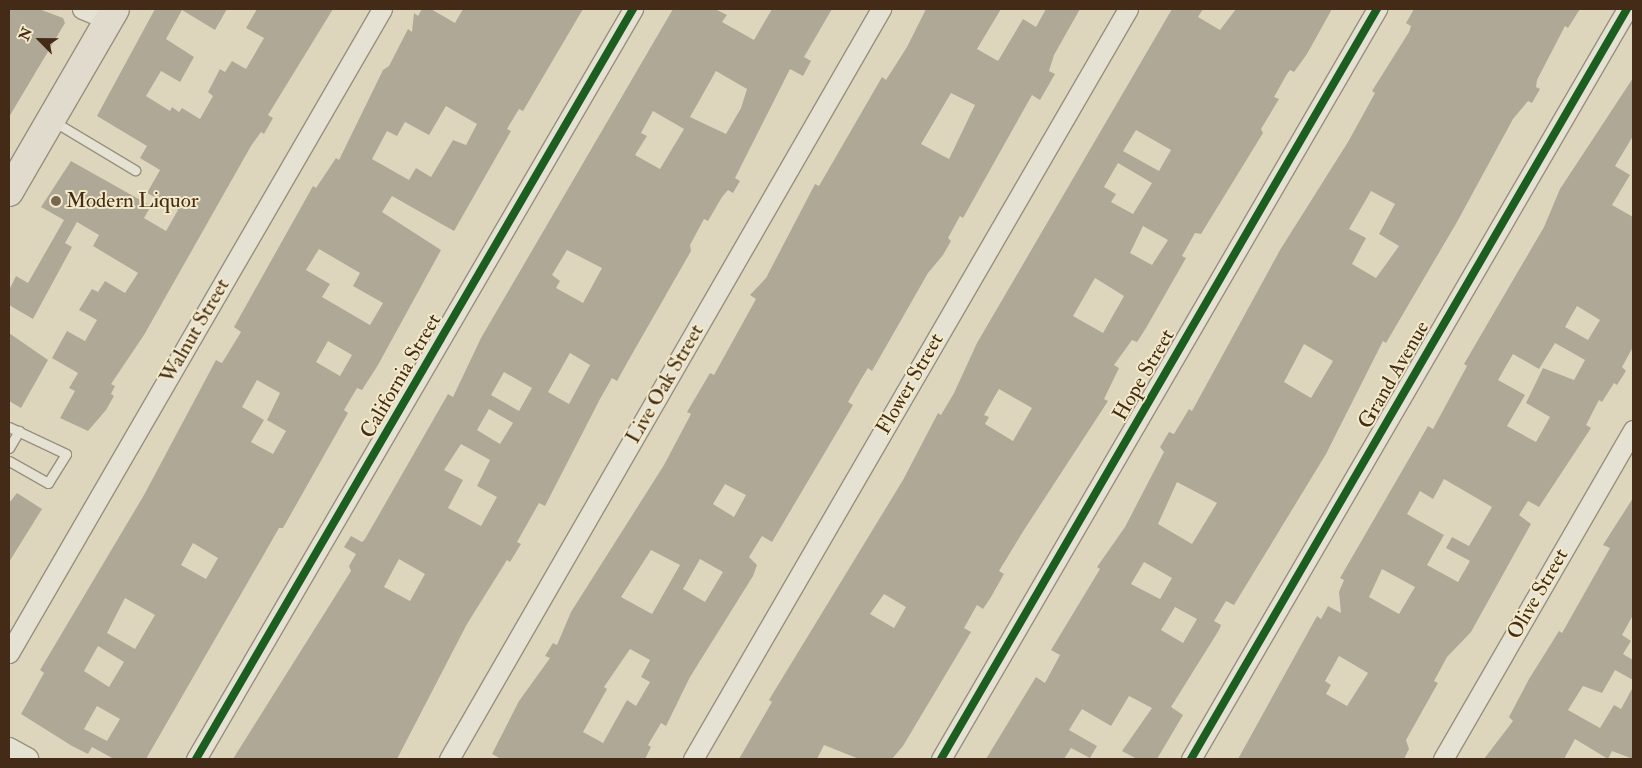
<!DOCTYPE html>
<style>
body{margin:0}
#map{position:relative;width:1642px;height:768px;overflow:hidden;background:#ded6bc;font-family:"IM FELL Double Pica",serif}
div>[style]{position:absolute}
.building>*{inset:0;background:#b0a896}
.roads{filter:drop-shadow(1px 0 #98907f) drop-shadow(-1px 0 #98907f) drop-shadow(0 1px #98907f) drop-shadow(0 -1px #98907f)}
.service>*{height:9px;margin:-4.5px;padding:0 4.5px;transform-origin:4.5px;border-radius:4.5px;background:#e5e1d3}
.minor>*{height:19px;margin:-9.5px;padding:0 9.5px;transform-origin:9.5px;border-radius:9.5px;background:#e5e1d3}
.tertiary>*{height:22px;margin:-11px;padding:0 11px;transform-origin:11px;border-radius:11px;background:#e5e1d3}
.primary>*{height:28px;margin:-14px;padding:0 14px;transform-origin:14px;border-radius:14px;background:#e0dbcc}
.cycleway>*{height:8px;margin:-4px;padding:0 4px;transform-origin:4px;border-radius:4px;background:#1b5e20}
.dots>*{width:14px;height:14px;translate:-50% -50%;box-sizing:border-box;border:2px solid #f3eaca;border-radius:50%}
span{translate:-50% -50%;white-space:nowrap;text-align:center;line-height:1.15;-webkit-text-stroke:4px #f3eaca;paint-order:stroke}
.poi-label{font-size:21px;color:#442b17}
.left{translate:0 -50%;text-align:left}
.street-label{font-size:21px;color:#442b17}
.frame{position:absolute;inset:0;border:10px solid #442b17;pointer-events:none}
.north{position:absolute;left:15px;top:15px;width:50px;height:50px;-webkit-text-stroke:4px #f3eaca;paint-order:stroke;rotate:293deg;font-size:14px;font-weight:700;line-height:20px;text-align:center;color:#442b17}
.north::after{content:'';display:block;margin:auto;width:18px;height:22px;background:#442b17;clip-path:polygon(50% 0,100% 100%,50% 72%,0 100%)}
</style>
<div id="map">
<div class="building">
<div style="clip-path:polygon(9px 9px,39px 9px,63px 18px,65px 23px,9px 117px)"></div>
<div style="clip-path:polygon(155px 9px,227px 9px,215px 30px,182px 10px,166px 39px,194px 57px,180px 82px,161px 71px,146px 96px,170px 111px,172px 107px,179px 112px,182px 108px,200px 119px,213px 96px,208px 92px,220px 69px,225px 72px,232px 61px,246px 69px,264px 38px,246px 28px,257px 9px,333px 9px,268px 115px,273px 118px,264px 134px,261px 132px,251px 146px,144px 335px,111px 384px,115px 386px,111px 394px,114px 396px,106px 410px,88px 431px,60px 418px,75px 391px,69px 388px,78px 373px,52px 358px,67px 331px,85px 341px,97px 320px,79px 310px,92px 289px,98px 292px,105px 281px,125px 293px,138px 273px,93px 246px,99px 235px,77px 222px,65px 243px,72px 247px,33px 319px,9px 305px,9px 290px,16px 276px,28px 283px,64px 220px,41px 207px,71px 161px,151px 206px,144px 218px,166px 231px,178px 210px,147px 193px,160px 170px,140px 158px,147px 146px,97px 116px)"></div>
<div style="clip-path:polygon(evenodd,422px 9px,431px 9px,455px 23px,463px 9px,583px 9px,523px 111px,519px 109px,507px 129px,511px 131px,454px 231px,392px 196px,382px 212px,441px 250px,378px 365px,362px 390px,357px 388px,344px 410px,348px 413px,283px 528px,279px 528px,267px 549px,146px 759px,114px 759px,92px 747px,88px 754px,72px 746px,21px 714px,44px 673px,40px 670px,144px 495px,216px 360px,222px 363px,241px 332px,234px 327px,313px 186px,316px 188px,336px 158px,339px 160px,383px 70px,389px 66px,408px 29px,412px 32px,414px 13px,418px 16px,422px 9px,446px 106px,477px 124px,466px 145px,453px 140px,431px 177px,416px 168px,409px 180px,372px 159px,387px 131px,397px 136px,405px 122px,429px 135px,446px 106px,422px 9px,319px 249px,360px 273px,353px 286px,383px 303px,370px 325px,322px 297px,330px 284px,306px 270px,319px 249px,422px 9px,328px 341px,352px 355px,340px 376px,316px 362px,328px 341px,422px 9px,257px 380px,280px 393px,267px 420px,286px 431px,273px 454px,251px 442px,264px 420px,242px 407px,257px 380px,422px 9px,193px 543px,218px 558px,206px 579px,181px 565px,193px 543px,422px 9px,125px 598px,155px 615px,135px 649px,107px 633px,125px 598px,422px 9px,98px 646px,124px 662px,109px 687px,84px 671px,98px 646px,422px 9px,97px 706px,120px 719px,107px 741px,84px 729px,97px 706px)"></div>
<div style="clip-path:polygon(evenodd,673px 9px,715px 9px,727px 15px,722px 22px,754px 40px,772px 9px,832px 9px,804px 57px,811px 61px,803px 76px,790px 69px,735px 178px,740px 181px,733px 193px,728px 190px,722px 197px,708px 221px,704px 219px,690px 245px,691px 251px,627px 363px,617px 381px,612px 378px,600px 399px,545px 506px,539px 503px,517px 542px,521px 544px,510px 562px,507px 560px,467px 624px,397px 759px,233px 759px,351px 571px,349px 566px,356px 554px,344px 547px,351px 536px,362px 542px,365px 539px,448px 394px,453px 397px,481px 338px,673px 9px,716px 71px,747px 89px,741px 108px,726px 134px,690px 117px,716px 71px,673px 9px,653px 111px,684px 129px,660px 169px,635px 155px,647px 136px,641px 133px,653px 111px,673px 9px,567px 250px,602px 268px,583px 303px,556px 288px,560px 281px,552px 275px,567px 250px,673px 9px,570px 353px,590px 365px,569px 404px,548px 392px,570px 353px,673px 9px,504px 372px,532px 388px,519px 411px,491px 395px,504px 372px,673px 9px,489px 409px,513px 423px,500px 444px,477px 430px,489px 409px,673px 9px,461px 444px,490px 460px,477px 486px,497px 497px,481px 526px,448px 508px,463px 480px,444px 470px,461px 444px,673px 9px,399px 559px,425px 574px,410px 601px,384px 587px,399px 559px)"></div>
<div style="clip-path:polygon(evenodd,926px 9px,1001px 9px,977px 49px,998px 61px,1023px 19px,1036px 27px,1046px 9px,1080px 9px,1054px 55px,1049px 71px,1055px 74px,1040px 100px,1032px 95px,963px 218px,960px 216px,948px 238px,951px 241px,943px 255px,928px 273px,872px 371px,868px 368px,860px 381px,848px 402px,853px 405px,772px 542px,762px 536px,749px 557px,757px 565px,753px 576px,690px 677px,666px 726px,661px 723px,648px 745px,651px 747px,645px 759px,501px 759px,492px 754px,519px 701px,550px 658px,545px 656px,553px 643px,557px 645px,571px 612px,664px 465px,691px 414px,687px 412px,710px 373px,714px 375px,756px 299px,750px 295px,766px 278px,815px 184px,819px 186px,882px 77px,886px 80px,907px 47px,926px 9px,951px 93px,975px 105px,949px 159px,921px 144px,951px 93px,926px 9px,725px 484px,746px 495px,734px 517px,713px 504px,725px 484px,926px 9px,651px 550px,680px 565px,652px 614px,621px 597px,651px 550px,926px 9px,700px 559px,723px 572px,705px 602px,683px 589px,700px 559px,926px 9px,630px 649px,650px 660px,641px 677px,650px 682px,636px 706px,627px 700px,603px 743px,583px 732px,607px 689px,604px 687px,630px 649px)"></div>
<div style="clip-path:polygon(evenodd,1172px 9px,1203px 9px,1198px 17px,1220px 30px,1236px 9px,1332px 9px,1307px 54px,1294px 72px,1290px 70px,1287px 74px,1274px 97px,1279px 99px,1261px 129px,1263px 133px,1201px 234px,1195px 233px,1182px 256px,1186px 258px,1146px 328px,1137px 342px,1132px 340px,1114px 365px,1119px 368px,1104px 399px,1108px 401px,1024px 530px,999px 571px,1004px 574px,991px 597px,983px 609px,977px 605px,964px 628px,971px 632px,903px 746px,892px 759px,859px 759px,824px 745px,817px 759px,739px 759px,772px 702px,769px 700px,775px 690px,903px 480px,938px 413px,941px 415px,954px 393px,977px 343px,1172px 9px,1136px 130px,1171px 150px,1159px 171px,1123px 151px,1136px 130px,1172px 9px,1118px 163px,1152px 183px,1133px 214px,1111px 202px,1116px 194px,1104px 187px,1118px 163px,1172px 9px,1143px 226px,1168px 240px,1152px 265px,1130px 253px,1143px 226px,1172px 9px,1095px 278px,1124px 296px,1103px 333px,1073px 316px,1095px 278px,1172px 9px,999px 389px,1032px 408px,1013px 441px,985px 424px,989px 417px,984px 415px,999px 389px,1172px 9px,884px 594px,906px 607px,894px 628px,870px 614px,884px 594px)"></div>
<div style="clip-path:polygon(evenodd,1414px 9px,1580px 9px,1568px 28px,1565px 26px,1537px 80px,1536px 87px,1540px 89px,1532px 103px,1528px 101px,1513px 119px,1457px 222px,1386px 343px,1383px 341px,1326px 454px,1234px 605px,1226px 601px,1214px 621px,1221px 625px,1219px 630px,1171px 707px,1183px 715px,1157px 759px,1137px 759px,1122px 751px,1152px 708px,1129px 696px,1111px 726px,1082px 709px,1069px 730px,1097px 746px,1090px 758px,1071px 748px,1064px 759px,986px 759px,1036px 677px,1045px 683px,1060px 655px,1051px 650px,1100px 569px,1097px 567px,1125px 527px,1164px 452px,1160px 447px,1169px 432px,1174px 434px,1189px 409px,1192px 411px,1280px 250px,1348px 142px,1375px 93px,1372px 91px,1409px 32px,1411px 26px,1406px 23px,1414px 9px,1371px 191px,1395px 204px,1379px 234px,1399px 246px,1376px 278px,1352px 264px,1366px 238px,1349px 229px,1371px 191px,1414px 9px,1304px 344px,1333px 361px,1311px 398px,1284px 382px,1304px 344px,1414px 9px,1177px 482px,1217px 503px,1192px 544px,1158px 524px,1177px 482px,1414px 9px,1144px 562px,1172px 578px,1160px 599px,1131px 584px,1144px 562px,1414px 9px,1175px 607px,1197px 619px,1183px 643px,1161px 630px,1175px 607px)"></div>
<div style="clip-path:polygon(evenodd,1633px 78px,1633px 136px,1615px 166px,1630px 175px,1612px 205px,1633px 217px,1633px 347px,1622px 367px,1626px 371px,1617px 385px,1614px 383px,1602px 402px,1599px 400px,1586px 425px,1591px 428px,1539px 507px,1528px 501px,1519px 515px,1531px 524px,1471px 632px,1447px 657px,1434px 681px,1438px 683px,1406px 740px,1409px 749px,1404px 759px,1238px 759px,1317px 616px,1321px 619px,1328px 606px,1341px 613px,1339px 592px,1344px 580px,1340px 578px,1428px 426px,1433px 429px,1467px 366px,1464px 364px,1544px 227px,1560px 189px,1633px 78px,1577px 306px,1600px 320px,1588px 340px,1565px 327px,1577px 306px,1633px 78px,1555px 343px,1585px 360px,1574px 380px,1543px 368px,1526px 403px,1550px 417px,1536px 442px,1507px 426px,1525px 395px,1498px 380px,1513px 354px,1539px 369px,1555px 343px,1633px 78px,1444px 479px,1492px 507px,1469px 546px,1452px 537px,1446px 548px,1470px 561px,1458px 582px,1427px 565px,1444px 535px,1407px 514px,1420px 491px,1433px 499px,1444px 479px,1633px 78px,1382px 569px,1415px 587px,1399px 614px,1369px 597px,1382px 569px,1633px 78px,1339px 656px,1368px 673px,1347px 706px,1326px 694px,1331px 685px,1325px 681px,1339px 656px)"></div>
<div style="clip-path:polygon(9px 333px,48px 360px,21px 408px,9px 401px)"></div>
<div style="clip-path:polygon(17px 493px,42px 509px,9px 562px,9px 503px)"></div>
<div style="clip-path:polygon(1633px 498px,1633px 615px,1622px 635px,1631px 641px,1623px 654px,1633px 660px,1633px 680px,1615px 670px,1602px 693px,1583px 686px,1568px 710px,1600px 728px,1614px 705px,1621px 709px,1633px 687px,1633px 759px,1612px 751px,1608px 759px,1575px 739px,1564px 759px,1484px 759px,1513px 721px,1509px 717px,1529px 679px,1559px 631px,1562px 633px,1610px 548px,1603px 545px)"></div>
</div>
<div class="roads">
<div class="service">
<div style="left:53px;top:121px;width:96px;rotate:30.9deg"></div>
<div style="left:9px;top:427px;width:63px;rotate:25.3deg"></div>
<div style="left:66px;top:454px;width:34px;rotate:122deg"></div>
<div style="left:48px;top:483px;width:45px;rotate:-150.6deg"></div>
<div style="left:9px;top:448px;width:20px;rotate:-60deg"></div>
</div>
<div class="minor">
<div style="left:82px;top:9px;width:29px;rotate:22deg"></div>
<div style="left:9px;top:653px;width:744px;rotate:-59.92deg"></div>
<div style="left:196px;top:759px;width:868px;rotate:-59.77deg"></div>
<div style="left:449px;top:759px;width:866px;rotate:-60.06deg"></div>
<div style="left:693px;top:759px;width:867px;rotate:-59.89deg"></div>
<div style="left:941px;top:759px;width:868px;rotate:-59.83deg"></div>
<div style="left:1191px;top:759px;width:868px;rotate:-59.83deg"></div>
<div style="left:1443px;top:759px;width:380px;rotate:-60deg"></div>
</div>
<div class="tertiary">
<div style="left:9px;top:749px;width:21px;rotate:29deg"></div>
</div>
<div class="primary">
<div style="left:9px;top:192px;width:211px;rotate:-59.9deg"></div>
</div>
</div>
<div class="cycleway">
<div style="left:196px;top:759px;width:868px;rotate:-59.77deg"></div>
<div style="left:941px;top:759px;width:868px;rotate:-59.83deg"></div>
<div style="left:1191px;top:759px;width:868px;rotate:-59.83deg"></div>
</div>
<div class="dots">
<div style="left:56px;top:201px;background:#7a6751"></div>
</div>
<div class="poi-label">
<span class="left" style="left:66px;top:201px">Modern Liquor</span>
</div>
<div class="street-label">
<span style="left:195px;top:331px;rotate:-60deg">Walnut Street</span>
<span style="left:1144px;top:375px;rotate:-60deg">Hope Street</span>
<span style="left:1394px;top:375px;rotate:-60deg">Grand Avenue</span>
<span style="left:401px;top:376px;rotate:-60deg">California Street</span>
<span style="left:665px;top:384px;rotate:-60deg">Live Oak Street</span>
<span style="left:910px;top:384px;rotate:-60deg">Flower Street</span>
<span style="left:1538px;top:594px;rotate:-60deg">Olive Street</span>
</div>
<div class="frame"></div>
<div class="north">N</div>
</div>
